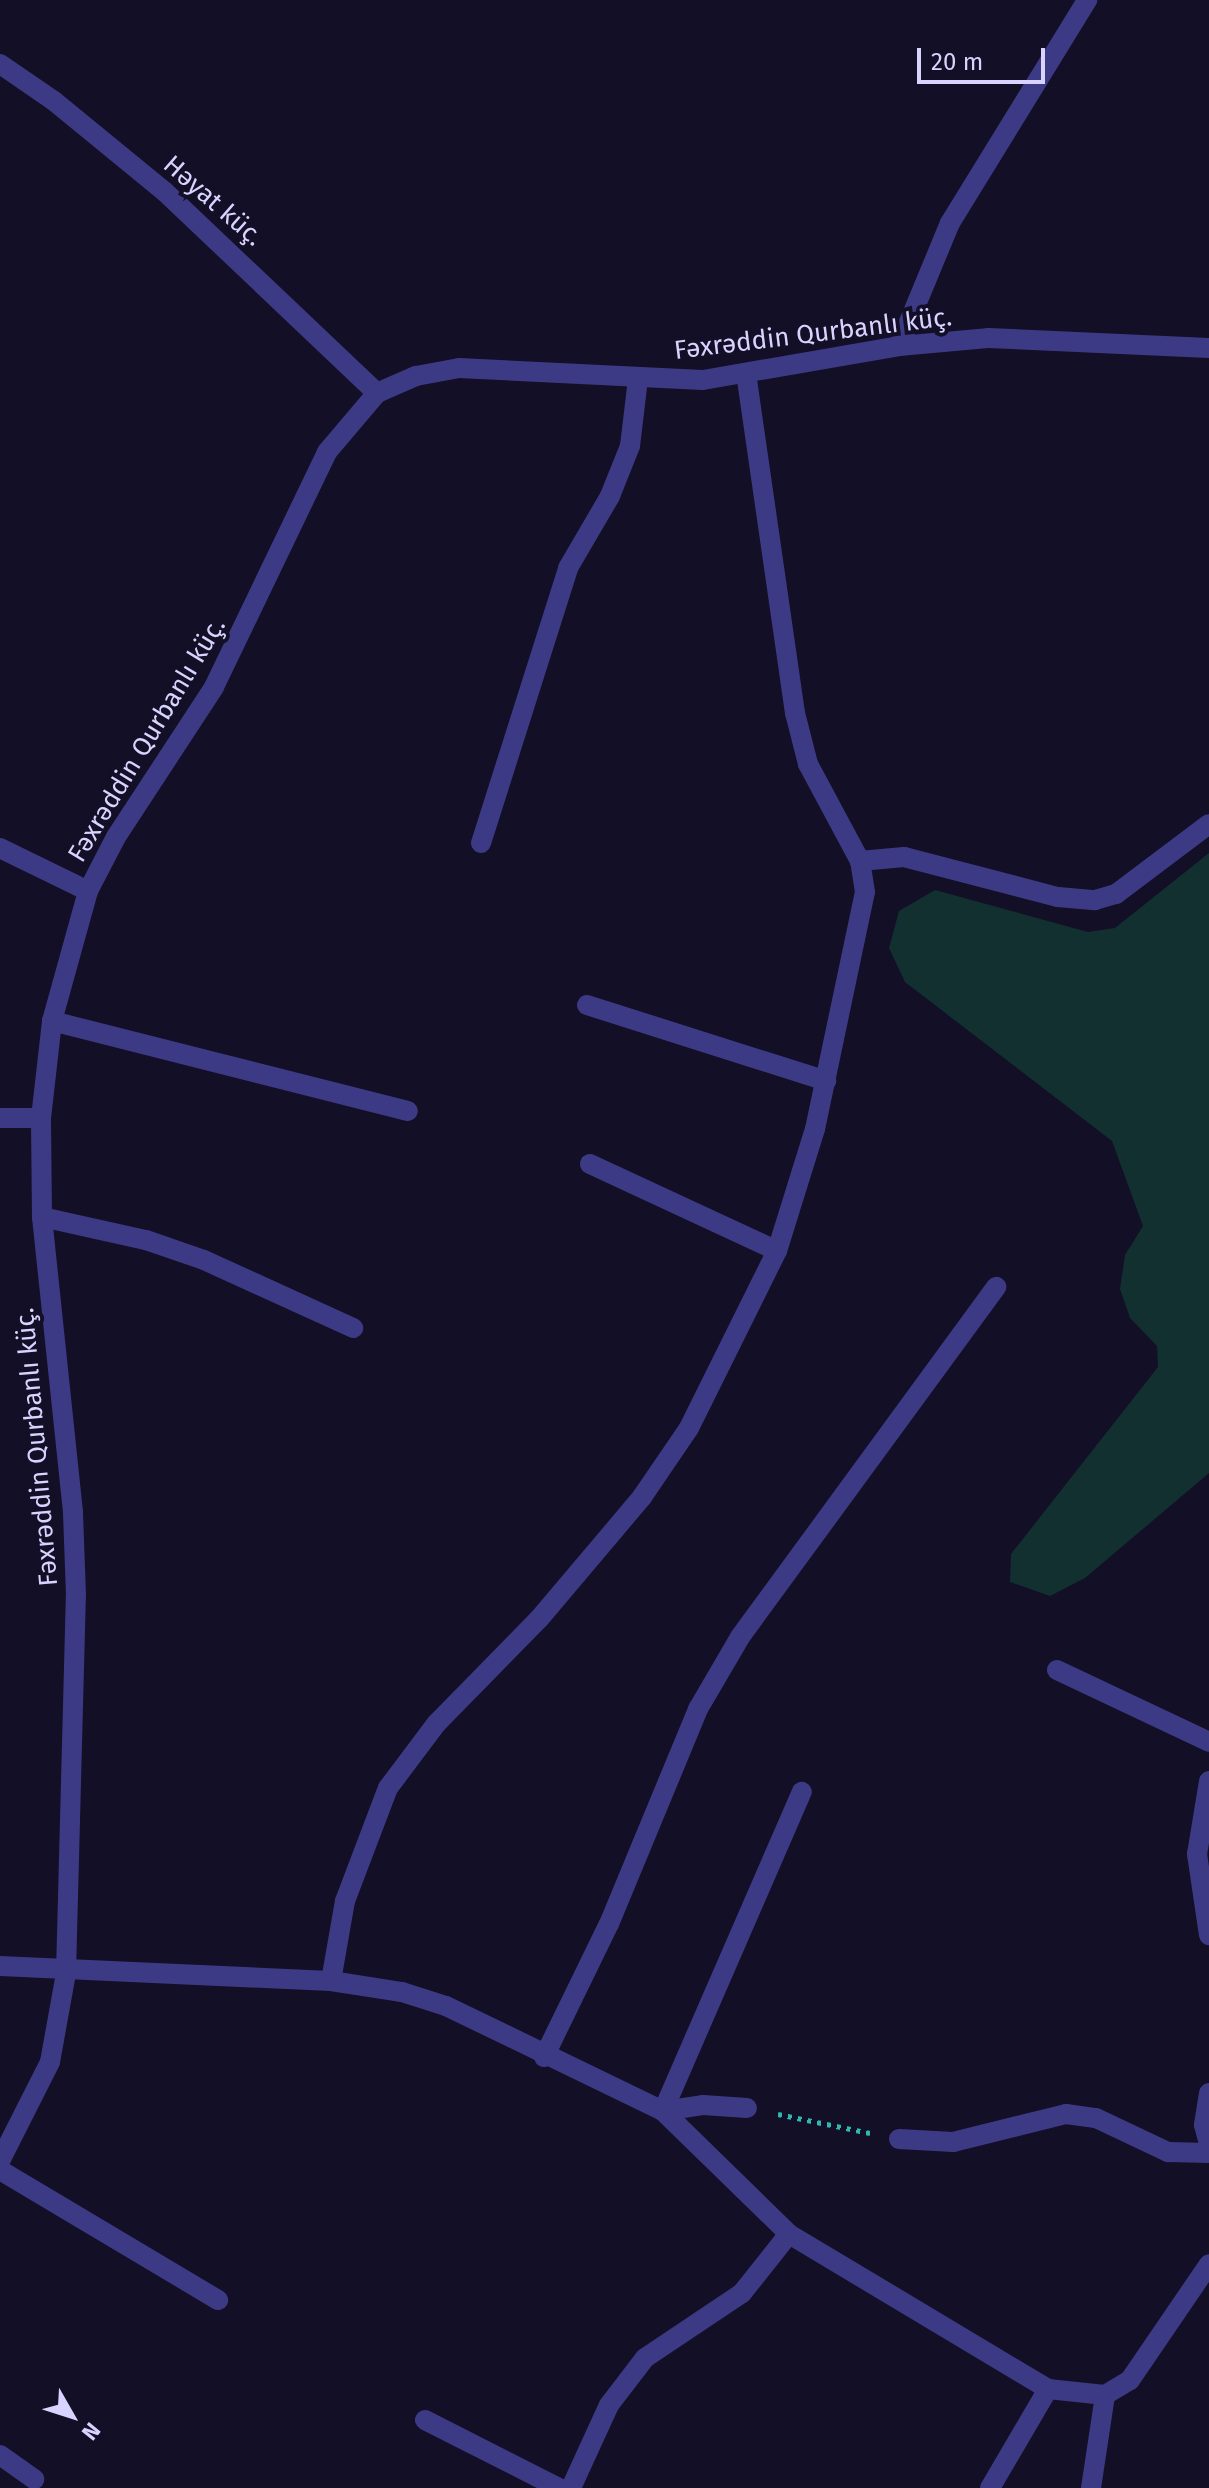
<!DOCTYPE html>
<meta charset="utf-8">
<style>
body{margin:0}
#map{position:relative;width:1209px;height:2488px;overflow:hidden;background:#130f26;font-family:"Fira Sans",sans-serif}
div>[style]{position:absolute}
.green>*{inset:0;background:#12302f}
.path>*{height:5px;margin-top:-2.5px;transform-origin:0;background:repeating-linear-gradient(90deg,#2fb8b0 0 4px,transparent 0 10px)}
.service>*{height:20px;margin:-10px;padding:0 10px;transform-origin:10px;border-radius:10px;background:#3d3a85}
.minor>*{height:20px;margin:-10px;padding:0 10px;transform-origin:10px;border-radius:10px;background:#3d3a85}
.tertiary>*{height:20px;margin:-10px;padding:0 10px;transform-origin:10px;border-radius:10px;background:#3d3a85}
span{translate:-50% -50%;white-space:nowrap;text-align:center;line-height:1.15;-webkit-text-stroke:8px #130f26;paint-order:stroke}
.street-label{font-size:26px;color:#d9d4ff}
.north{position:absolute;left:32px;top:2376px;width:80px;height:80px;-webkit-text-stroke:6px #130f26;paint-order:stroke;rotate:129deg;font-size:22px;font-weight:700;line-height:32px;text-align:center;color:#d9d4ff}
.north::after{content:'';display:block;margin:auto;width:28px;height:36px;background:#d9d4ff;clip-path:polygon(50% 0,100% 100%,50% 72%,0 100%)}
.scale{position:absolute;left:917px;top:48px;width:128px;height:36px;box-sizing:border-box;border:4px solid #d9d4ff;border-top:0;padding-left:10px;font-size:24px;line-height:28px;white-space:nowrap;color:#d9d4ff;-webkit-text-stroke:6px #130f26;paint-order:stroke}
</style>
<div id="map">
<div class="green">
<div style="clip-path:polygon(1209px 853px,1209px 1473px,1085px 1578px,1050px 1596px,1010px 1582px,1011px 1554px,1158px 1367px,1157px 1346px,1130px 1318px,1120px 1289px,1125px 1255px,1143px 1226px,1112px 1141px,905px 982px,889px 948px,899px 911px,935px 890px,1088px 932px,1115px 928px)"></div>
</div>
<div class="path">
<div style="left:778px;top:2114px;width:94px;rotate:11.7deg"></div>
</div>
<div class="service">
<div style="left:899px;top:346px;width:133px;rotate:-67.5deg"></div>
<div style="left:950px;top:223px;width:262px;rotate:-58.4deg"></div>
</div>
<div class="minor">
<div style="left:0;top:64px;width:65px;rotate:34.4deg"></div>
<div style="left:54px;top:101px;width:142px;rotate:39.3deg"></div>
<div style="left:164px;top:191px;width:294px;rotate:43.5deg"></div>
<div style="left:481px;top:843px;width:288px;rotate:-72.4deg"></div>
<div style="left:568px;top:568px;width:83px;rotate:-59.7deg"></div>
<div style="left:610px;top:496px;width:54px;rotate:-68.2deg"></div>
<div style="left:630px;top:446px;width:67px;rotate:-83.2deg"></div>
<div style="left:0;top:848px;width:98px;rotate:26deg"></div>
<div style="left:860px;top:861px;width:44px;rotate:-5.2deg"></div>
<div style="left:904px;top:857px;width:159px;rotate:14.6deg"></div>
<div style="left:1058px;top:897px;width:37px;rotate:5deg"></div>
<div style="left:1095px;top:900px;width:22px;rotate:-16deg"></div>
<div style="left:1116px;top:894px;width:116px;rotate:-37deg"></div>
<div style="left:587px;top:1005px;width:251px;rotate:17.6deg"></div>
<div style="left:52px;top:1021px;width:367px;rotate:14.2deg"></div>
<div style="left:0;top:1118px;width:41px"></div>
<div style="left:590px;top:1164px;width:206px;rotate:24.9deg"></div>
<div style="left:42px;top:1217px;width:107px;rotate:12.5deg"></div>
<div style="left:146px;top:1240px;width:61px;rotate:19deg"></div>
<div style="left:204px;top:1260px;width:164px;rotate:24.5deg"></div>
<div style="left:1057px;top:1670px;width:168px;rotate:25.3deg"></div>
<div style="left:1209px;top:1781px;width:74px;rotate:99.3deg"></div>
<div style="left:1197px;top:1854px;width:82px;rotate:81.6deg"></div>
<div style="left:0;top:1966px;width:331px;rotate:2.6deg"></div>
<div style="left:331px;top:1981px;width:72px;rotate:8.8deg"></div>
<div style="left:402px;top:1992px;width:46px;rotate:17.7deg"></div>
<div style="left:446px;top:2006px;width:241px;rotate:25.8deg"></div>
<div style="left:663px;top:2111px;width:176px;rotate:44.3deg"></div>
<div style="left:789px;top:2234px;width:302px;rotate:30.9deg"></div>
<div style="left:1048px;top:2389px;width:57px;rotate:6deg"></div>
<div style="left:1105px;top:2395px;width:29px;rotate:-31deg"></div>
<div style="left:1130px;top:2380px;width:140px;rotate:-55.7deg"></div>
<div style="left:331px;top:1981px;width:81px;rotate:-80.1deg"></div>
<div style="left:345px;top:1901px;width:121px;rotate:-69.2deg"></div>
<div style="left:388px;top:1788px;width:80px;rotate:-53.1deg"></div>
<div style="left:436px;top:1724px;width:147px;rotate:-45.6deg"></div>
<div style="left:539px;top:1619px;width:160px;rotate:-49.8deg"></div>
<div style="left:642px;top:1497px;width:83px;rotate:-55.7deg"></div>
<div style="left:689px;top:1428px;width:198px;rotate:-63.6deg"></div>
<div style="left:777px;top:1251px;width:128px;rotate:-72.7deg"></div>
<div style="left:815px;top:1129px;width:242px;rotate:-78.1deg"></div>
<div style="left:865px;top:892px;width:31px;rotate:-99deg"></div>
<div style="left:860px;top:861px;width:110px;rotate:-118.2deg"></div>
<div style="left:808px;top:764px;width:53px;rotate:-104.3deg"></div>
<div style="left:795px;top:713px;width:343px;rotate:-98.2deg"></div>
<div style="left:544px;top:2057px;width:148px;rotate:-64deg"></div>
<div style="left:609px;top:1924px;width:233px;rotate:-67.5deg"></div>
<div style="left:698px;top:1709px;width:83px;rotate:-59.7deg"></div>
<div style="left:740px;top:1637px;width:434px;rotate:-53.8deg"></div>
<div style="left:1209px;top:2093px;width:32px;rotate:99deg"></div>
<div style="left:1204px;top:2125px;width:20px;rotate:75deg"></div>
<div style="left:663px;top:2111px;width:348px;rotate:-66.5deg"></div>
<div style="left:663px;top:2111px;width:40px;rotate:-8.5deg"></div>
<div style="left:703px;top:2105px;width:44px;rotate:3.9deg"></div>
<div style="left:899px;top:2139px;width:54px;rotate:3.2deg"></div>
<div style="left:953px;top:2142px;width:116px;rotate:-13.9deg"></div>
<div style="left:1066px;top:2114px;width:30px;rotate:8deg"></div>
<div style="left:1096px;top:2118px;width:80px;rotate:25.3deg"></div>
<div style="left:1168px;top:2152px;width:41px;rotate:1.4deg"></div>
<div style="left:0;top:2170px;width:254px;rotate:30.8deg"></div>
<div style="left:425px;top:2420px;width:150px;rotate:26.9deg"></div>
<div style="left:0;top:2455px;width:42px;rotate:35.2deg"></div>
<div style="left:571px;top:2488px;width:91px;rotate:-65.4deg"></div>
<div style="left:609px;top:2405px;width:59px;rotate:-52.5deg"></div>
<div style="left:645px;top:2358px;width:117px;rotate:-33.8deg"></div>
<div style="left:742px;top:2293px;width:75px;rotate:-51.5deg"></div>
<div style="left:990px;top:2488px;width:115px;rotate:-59.6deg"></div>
<div style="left:1091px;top:2488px;width:94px;rotate:-81.4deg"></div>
</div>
<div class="tertiary">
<div style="left:0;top:2161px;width:111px;rotate:-63.2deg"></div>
<div style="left:50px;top:2062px;width:90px;rotate:-79.8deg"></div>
<div style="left:66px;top:1973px;width:378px;rotate:-88.5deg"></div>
<div style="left:76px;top:1595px;width:83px;rotate:-92.1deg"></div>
<div style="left:73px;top:1512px;width:297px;rotate:-96deg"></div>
<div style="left:42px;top:1217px;width:99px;rotate:-90.6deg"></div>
<div style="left:41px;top:1118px;width:98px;rotate:-83.5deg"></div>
<div style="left:52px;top:1021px;width:135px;rotate:-74.5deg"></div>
<div style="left:88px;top:891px;width:61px;rotate:-62.6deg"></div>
<div style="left:116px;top:837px;width:179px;rotate:-56.8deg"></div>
<div style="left:214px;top:687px;width:261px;rotate:-64.3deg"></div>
<div style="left:327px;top:452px;width:77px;rotate:-49.7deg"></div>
<div style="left:377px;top:393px;width:43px;rotate:-23.6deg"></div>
<div style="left:416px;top:376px;width:44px;rotate:-10.5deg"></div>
<div style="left:459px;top:368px;width:244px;rotate:2.8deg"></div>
<div style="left:703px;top:380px;width:199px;rotate:-9.8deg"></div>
<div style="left:899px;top:346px;width:89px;rotate:-5.1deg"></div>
<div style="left:988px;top:338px;width:221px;rotate:2.6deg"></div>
</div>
<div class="street-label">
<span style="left:213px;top:201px;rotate:41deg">Həyat küç.</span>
<span style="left:813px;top:334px;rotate:-7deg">Fəxrəddin Qurbanlı küç.</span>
<span style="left:147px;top:740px;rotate:-59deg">Fəxrəddin Qurbanlı küç.</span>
<span style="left:37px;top:1447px;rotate:-95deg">Fəxrəddin Qurbanlı küç.</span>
</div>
<div class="north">N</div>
<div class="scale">20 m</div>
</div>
